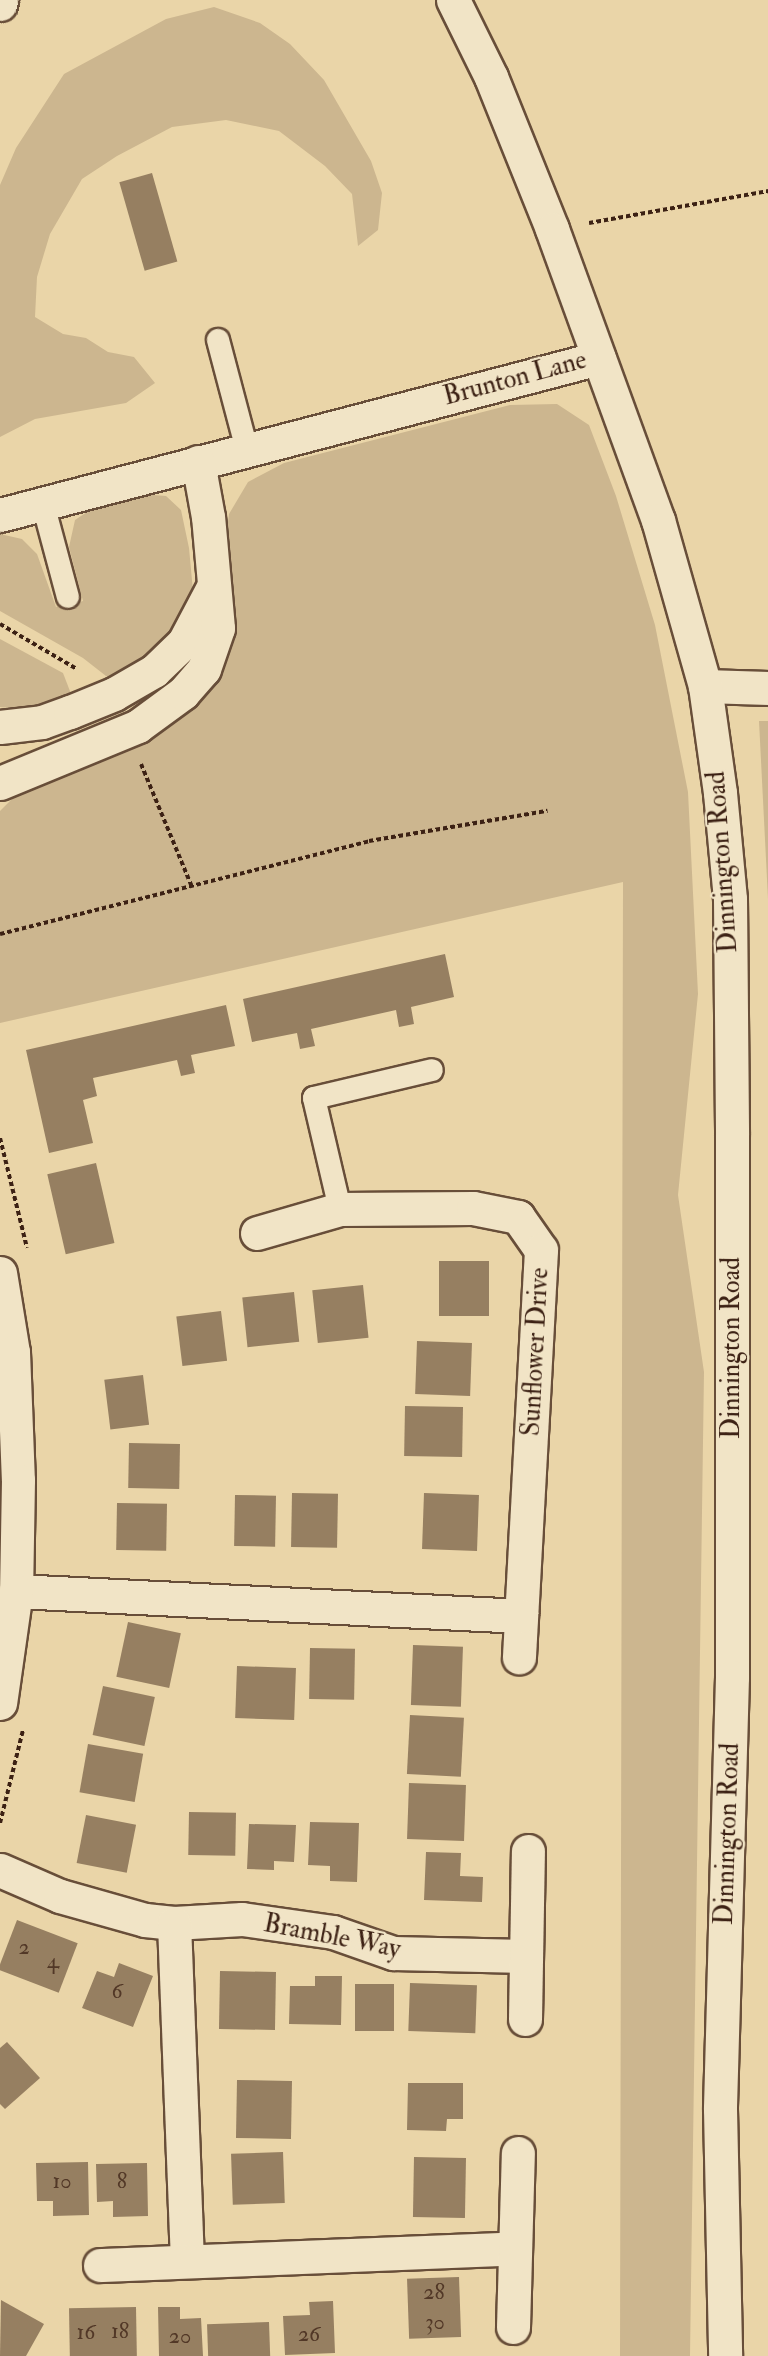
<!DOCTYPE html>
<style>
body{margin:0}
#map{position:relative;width:768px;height:2356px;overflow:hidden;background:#ead5a8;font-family:"IM FELL Double Pica",serif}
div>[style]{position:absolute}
.green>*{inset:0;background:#ccb68f}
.building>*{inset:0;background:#967f61;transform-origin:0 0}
.path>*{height:4px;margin-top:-2px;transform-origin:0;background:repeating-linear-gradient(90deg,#3c2114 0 4.5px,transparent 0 7.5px)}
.roads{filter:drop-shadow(2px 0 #684e39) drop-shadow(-2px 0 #684e39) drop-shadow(0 2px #684e39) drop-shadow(0 -2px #684e39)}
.service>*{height:22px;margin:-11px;padding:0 11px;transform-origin:11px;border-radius:11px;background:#f1e4c6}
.minor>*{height:33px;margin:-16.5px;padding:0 16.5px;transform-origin:16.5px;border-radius:16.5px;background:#f1e4c6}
.tertiary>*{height:33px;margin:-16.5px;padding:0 16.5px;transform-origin:16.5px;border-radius:16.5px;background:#f1e4c6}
span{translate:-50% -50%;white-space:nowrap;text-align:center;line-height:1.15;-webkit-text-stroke:4.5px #f1e4c6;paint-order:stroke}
.number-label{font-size:22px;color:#523827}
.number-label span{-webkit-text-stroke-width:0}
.street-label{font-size:26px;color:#3c2114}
</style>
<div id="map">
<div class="green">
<div style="clip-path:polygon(214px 7px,260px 23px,290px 44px,324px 80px,371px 161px,382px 193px,378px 230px,358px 246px,352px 194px,325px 166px,279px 131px,226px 120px,172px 127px,117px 156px,82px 179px,50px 234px,37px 277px,35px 317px,63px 334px,86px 338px,108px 352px,134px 357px,155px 383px,126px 403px,35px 419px,0 437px,0 185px,16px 148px,64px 74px,166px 19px)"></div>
<div style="clip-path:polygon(557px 404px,589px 425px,616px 496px,655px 625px,688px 792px,698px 994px,678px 1195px,704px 1372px,690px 2356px,620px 2356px,623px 882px,0 1023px,0 811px,23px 788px,150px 737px,179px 719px,213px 683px,227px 659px,233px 613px,226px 538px,229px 514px,248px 482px,284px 463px,510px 405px)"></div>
<div style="clip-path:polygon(141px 494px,166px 496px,181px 510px,189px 548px,193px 591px,167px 641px,118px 677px,106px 676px,83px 658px,0 611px,0 534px,22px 539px,37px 554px,56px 607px,83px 601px,69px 547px,75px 520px,93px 508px)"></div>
<div style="clip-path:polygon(0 639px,63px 673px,73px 699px,31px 710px,0 707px)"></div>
<div style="clip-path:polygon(759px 721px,768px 721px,768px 899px)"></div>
</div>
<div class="building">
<div style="left:152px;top:173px;width:92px;height:34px;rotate:74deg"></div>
<div style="clip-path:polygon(445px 954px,454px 997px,411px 1007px,414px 1024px,399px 1027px,396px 1010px,311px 1029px,315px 1046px,300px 1049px,297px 1033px,252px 1042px,243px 999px)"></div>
<div style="clip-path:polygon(226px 1005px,235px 1046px,191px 1055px,195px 1073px,181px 1076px,177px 1060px,93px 1078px,97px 1096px,83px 1100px,93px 1143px,49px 1153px,26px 1050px)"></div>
<div style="left:96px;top:1163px;width:82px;height:50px;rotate:77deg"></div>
<div style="left:439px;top:1261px;width:50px;height:55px"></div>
<div style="left:363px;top:1285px;width:53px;height:51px;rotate:84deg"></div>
<div style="left:294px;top:1292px;width:50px;height:52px;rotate:84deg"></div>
<div style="left:221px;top:1311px;width:50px;height:45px;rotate:83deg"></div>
<div style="left:417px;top:1341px;width:55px;height:53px;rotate:2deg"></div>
<div style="left:143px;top:1375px;width:50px;height:39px;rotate:83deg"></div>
<div style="left:405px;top:1406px;width:58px;height:50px;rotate:1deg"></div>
<div style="left:129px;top:1443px;width:51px;height:45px;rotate:1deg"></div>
<div style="left:292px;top:1493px;width:46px;height:54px;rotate:1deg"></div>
<div style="left:424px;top:1493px;width:55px;height:56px;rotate:2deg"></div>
<div style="left:235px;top:1495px;width:41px;height:51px;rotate:1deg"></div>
<div style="left:117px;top:1503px;width:50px;height:47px;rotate:1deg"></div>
<div style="left:128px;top:1622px;width:54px;height:56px;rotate:12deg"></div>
<div style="left:413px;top:1645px;width:50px;height:60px;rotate:2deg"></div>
<div style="left:310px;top:1648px;width:45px;height:51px;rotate:1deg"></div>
<div style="left:237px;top:1666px;width:59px;height:52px;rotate:2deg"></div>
<div style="left:103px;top:1686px;width:53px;height:50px;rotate:12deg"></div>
<div style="left:410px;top:1715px;width:54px;height:59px;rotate:3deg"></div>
<div style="left:88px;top:1744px;width:56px;height:49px;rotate:10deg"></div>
<div style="left:409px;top:1783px;width:57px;height:56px;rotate:2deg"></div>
<div style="left:189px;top:1812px;width:47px;height:43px;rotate:1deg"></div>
<div style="left:86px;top:1815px;width:51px;height:49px;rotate:11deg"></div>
<div style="clip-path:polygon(310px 1822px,359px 1823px,357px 1882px,330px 1881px,330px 1866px,308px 1865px)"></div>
<div style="clip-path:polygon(249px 1824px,296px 1825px,294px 1862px,274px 1861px,274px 1870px,247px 1869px)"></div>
<div style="clip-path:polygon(426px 1852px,461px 1853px,460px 1876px,483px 1877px,482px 1902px,424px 1900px)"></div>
<div style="left:17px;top:1920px;width:65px;height:53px;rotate:21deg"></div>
<div style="clip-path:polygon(119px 1963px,153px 1976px,133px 2027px,82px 2008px,97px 1971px,114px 1977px)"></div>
<div style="left:220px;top:1971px;width:56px;height:58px;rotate:1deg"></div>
<div style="clip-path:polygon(315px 1976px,342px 1976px,341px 2025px,289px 2024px,290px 1986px,315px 1986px)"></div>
<div style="left:410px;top:1983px;width:67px;height:48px;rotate:2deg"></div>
<div style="left:355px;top:1984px;width:39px;height:47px"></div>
<div style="clip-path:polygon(7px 2042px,40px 2078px,5px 2109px,0 2104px,0 2048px)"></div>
<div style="left:237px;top:2080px;width:55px;height:58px;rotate:1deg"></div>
<div style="clip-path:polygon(408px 2083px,463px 2083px,463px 2119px,447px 2119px,446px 2131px,407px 2130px)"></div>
<div style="left:283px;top:2152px;width:51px;height:52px;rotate:88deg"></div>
<div style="left:414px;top:2157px;width:52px;height:60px;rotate:1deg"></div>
<div style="clip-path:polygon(88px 2162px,89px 2215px,53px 2216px,53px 2201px,37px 2201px,36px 2163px)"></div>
<div style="clip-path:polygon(147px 2163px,148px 2216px,113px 2217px,113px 2201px,97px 2202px,96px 2164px)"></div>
<div style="left:459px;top:2277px;width:60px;height:52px;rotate:88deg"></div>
<div style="clip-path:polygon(1px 2300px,44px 2324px,26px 2356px,0 2356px)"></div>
<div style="clip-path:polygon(333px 2301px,335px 2353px,285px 2355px,283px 2316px,310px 2315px,309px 2302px)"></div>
<div style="left:136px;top:2307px;width:49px;height:67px;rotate:89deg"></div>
<div style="clip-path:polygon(158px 2307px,180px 2307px,180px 2319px,201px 2318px,203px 2356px,159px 2356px)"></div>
<div style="left:269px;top:2322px;width:34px;height:62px;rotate:88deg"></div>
</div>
<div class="path">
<div style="left:589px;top:223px;width:182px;rotate:-10.1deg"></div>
<div style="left:0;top:624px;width:89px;rotate:30.3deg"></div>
<div style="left:141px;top:764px;width:131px;rotate:67.5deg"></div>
<div style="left:0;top:934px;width:381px;rotate:-14.1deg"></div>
<div style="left:369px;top:841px;width:181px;rotate:-9.6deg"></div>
<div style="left:0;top:1138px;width:113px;rotate:76.2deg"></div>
<div style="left:0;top:1823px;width:96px;rotate:-76.1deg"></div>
</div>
<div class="roads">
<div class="service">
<div style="left:218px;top:340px;width:114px;rotate:75.2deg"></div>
<div style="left:43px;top:504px;width:96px;rotate:75deg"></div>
<div style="left:340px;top:1209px;width:114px;rotate:-103.2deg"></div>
<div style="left:314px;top:1098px;width:121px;rotate:-13.3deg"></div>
</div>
<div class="minor">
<div style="left:0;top:515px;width:619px;rotate:-14.69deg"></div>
<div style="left:705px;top:686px;width:63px;rotate:1.8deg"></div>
<div style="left:0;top:727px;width:42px;rotate:-6.8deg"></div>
<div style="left:42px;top:722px;width:30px;rotate:-20deg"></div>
<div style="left:70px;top:712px;width:48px;rotate:-22.2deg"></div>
<div style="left:114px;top:694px;width:46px;rotate:-29.9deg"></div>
<div style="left:154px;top:671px;width:42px;rotate:-44deg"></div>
<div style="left:184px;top:642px;width:62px;rotate:-62.2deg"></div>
<div style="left:0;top:783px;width:149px;rotate:-22.4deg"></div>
<div style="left:138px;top:726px;width:56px;rotate:-36.3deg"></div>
<div style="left:183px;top:693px;width:32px;rotate:-49deg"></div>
<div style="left:204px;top:669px;width:43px;rotate:-71.1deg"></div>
<div style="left:218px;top:628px;width:111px;rotate:-95.1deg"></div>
<div style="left:208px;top:517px;width:56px;rotate:-100.3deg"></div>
<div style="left:257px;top:1233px;width:86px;rotate:-16.1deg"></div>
<div style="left:340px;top:1209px;width:133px;rotate:-0.4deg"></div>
<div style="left:473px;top:1208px;width:46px;rotate:11.3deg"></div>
<div style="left:518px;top:1217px;width:40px;rotate:55.1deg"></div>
<div style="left:541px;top:1250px;width:408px;rotate:93.1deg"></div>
<div style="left:16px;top:1591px;width:506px;rotate:2.83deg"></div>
<div style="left:0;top:1870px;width:65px;rotate:23.4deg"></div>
<div style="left:60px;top:1896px;width:88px;rotate:15.8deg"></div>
<div style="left:145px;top:1920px;width:29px;rotate:6deg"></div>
<div style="left:174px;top:1923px;width:68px;rotate:-3.4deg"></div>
<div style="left:242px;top:1919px;width:92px;rotate:8.1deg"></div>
<div style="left:333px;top:1932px;width:64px;rotate:19.3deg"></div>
<div style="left:393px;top:1953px;width:133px;rotate:1.3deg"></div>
<div style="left:174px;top:1923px;width:338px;rotate:87.8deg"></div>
<div style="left:525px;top:2019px;width:168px;rotate:-89deg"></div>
<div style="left:100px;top:2265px;width:415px;rotate:-2.3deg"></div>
<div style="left:513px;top:2327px;width:174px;rotate:-88.4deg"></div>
</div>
<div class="tertiary">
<div style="left:453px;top:0;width:86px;rotate:63.7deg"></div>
<div style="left:491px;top:77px;width:164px;rotate:68.1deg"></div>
<div style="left:552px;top:229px;width:310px;rotate:70deg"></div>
<div style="left:658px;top:520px;width:173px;rotate:74.2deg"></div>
<div style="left:705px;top:686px;width:108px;rotate:82deg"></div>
<div style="left:720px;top:793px;width:106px;rotate:84.6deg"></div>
<div style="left:730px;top:899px;width:236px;rotate:89.5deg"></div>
<div style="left:732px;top:1135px;width:542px;rotate:90deg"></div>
<div style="left:732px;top:1677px;width:432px;rotate:91.6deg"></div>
<div style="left:720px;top:2109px;width:247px;rotate:88.8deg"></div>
<div style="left:0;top:4px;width:4px;rotate:-76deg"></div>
<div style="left:0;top:1273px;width:80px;rotate:80.7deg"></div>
<div style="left:13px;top:1352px;width:128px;rotate:87.8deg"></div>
<div style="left:18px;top:1480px;width:111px;rotate:91deg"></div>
<div style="left:16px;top:1591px;width:113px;rotate:98.1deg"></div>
</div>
</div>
<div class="number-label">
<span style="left:24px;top:1948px">2</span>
<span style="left:53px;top:1962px">4</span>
<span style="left:117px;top:1992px">6</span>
<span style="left:62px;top:2182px">10</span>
<span style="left:122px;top:2182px">8</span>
<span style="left:434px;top:2293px">28</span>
<span style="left:435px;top:2323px">30</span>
<span style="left:120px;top:2332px">18</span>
<span style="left:86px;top:2333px">16</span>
<span style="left:309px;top:2335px">26</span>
<span style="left:180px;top:2337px">20</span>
</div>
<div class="street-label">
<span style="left:515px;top:379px;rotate:-15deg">Brunton Lane</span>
<span style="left:723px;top:862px;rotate:-94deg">Dinnington Road</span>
<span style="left:732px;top:1348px;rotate:-90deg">Dinnington Road</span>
<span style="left:536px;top:1352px;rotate:-87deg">Sunflower Drive</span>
<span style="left:728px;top:1834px;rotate:-88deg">Dinnington Road</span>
<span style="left:332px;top:1937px;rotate:11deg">Bramble Way</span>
</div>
</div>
